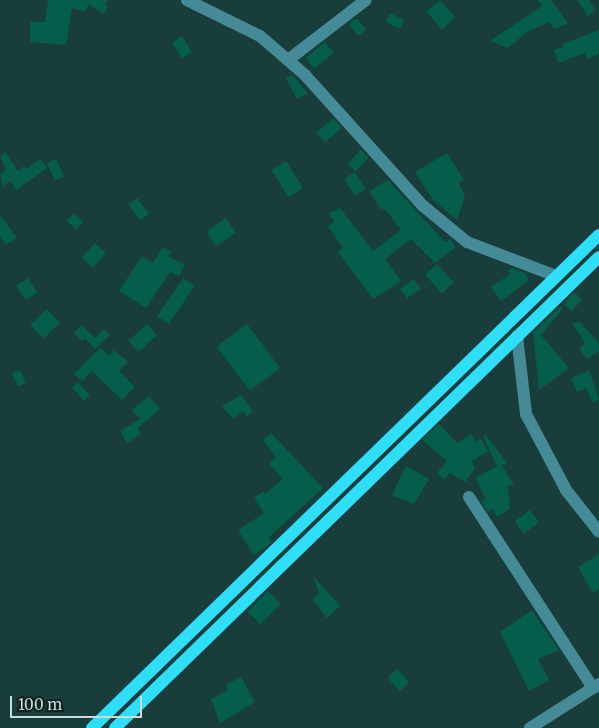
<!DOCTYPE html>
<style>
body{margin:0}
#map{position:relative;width:599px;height:728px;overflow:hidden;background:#183d3b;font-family:Merriweather,serif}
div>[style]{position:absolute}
.building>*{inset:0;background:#055e4c;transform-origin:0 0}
.minor>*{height:12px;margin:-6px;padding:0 6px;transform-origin:6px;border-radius:6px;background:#458b97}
.major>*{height:12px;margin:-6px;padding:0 6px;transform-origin:6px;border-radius:6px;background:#2fdffa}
span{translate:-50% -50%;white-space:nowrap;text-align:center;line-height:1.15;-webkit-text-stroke:4.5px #112020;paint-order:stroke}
.scale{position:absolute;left:10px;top:696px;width:132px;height:22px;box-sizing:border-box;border:2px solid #c8dcdb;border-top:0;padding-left:6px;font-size:15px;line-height:18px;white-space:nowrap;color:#c8dcdb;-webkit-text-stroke:4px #112020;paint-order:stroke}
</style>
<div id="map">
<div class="building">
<div style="clip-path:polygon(48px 0,108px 0,105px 4px,108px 6px,104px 14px,88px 4px,86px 12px,72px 8px,66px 45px,30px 42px,30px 22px,45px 22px)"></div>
<div style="left:440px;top:0;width:23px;height:18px;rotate:49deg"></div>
<div style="clip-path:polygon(538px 0,551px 0,568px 23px,554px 29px,549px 22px,527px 32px,508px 48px,490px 41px,542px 6px)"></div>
<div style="clip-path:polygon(577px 0,589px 0,596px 11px,588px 16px)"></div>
<div style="left:390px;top:13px;width:16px;height:10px;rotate:27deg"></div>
<div style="left:356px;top:18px;width:15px;height:10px;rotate:48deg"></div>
<div style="clip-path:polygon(599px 30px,599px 54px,587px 59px,585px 53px,558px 63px,554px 50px,563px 47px,562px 44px)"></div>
<div style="left:182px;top:36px;width:19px;height:12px;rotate:58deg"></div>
<div style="left:325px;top:42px;width:14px;height:25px;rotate:51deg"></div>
<div style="clip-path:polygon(292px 75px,308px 93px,297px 99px,286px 78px)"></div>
<div style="left:333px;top:118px;width:13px;height:22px;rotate:48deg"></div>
<div style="left:361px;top:150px;width:11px;height:19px;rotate:45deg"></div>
<div style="clip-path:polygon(5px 152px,18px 171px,24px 166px,26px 169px,40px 159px,47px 168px,16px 190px,11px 181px,3px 186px,0 174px,6px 170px,0 156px)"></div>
<div style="clip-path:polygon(447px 153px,464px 180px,459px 183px,465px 196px,457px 220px,433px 200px,415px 172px)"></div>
<div style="left:56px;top:159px;width:19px;height:10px;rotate:65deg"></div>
<div style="left:286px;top:161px;width:32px;height:17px;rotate:58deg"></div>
<div style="left:355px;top:172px;width:20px;height:13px;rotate:57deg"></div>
<div style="clip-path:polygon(388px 180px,445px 242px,450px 239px,456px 247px,435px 263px,411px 239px,385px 259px,401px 281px,373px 299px,338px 252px,343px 248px,328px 226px,334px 222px,329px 213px,340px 208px,373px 251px,401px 230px,384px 208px,381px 210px,369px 191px)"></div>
<div style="left:137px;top:198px;width:20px;height:11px;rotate:53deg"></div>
<div style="left:74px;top:213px;width:13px;height:11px;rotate:42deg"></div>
<div style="clip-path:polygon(0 215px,17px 238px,6px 245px,0 237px)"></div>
<div style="left:226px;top:218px;width:18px;height:24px;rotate:56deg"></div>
<div style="left:95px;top:243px;width:15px;height:20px;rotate:42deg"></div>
<div style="clip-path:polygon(163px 247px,171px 252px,168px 256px,185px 265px,179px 276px,170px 272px,146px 308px,119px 291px,142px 256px,153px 263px)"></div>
<div style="left:437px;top:264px;width:25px;height:16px;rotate:48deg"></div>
<div style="clip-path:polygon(512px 268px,525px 273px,529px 280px,501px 301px,491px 287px,510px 274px,508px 271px)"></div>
<div style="left:28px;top:278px;width:17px;height:14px;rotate:57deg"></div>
<div style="left:183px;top:278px;width:14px;height:46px;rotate:34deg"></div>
<div style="left:414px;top:279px;width:12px;height:17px;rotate:55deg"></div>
<div style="left:574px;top:292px;width:11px;height:16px;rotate:41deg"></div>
<div style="clip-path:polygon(560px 306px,563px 308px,541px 335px,569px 368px,539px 390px,533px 333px)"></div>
<div style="left:47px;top:309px;width:19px;height:23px;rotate:47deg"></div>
<div style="clip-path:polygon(579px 321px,599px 343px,599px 351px,587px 359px,579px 349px,585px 343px,573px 324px)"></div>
<div style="left:147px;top:324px;width:15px;height:25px;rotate:48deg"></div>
<div style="left:247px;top:324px;width:55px;height:38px;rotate:53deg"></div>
<div style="clip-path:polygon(81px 325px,95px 338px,104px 329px,110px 335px,95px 349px,85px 338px,82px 341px,74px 333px)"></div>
<div style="clip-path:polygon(100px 348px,109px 356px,114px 350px,128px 362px,119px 371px,135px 387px,122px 400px,92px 371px,82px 381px,74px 374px)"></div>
<div style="left:20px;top:370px;width:14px;height:9px;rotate:65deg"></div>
<div style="clip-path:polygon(589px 370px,599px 399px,593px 402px,586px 388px,577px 392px,571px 378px)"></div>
<div style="left:78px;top:382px;width:18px;height:8px;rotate:49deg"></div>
<div style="clip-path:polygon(241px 395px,253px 411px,247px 416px,243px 411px,233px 419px,222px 406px)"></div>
<div style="clip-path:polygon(149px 396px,160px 409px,138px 428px,141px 434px,127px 443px,120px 431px,140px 419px,132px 410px)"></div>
<div style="clip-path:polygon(439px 424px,457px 443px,471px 434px,476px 442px,481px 439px,488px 451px,472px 461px,475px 468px,465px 482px,450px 473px,444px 479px,437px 473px,447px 461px,422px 440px)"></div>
<div style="clip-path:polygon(271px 433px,323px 488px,269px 537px,272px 542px,254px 555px,238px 530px,264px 513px,254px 498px,263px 491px,265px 494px,283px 479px,269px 464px,276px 457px,263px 440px)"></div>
<div style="clip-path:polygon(486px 435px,507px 463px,502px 466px,514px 484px,508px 486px,510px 509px,497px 517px,493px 509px,488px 512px,481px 501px,485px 499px,476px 478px,497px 466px,483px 436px)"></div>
<div style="clip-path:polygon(406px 466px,429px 479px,414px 504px,392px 495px)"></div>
<div style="left:530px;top:510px;width:15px;height:19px;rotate:53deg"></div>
<div style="clip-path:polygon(599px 554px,599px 589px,593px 593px,578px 567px)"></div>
<div style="clip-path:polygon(313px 576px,340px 606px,327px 618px,313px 600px,319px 593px)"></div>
<div style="left:268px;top:591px;width:18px;height:29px;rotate:45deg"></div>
<div style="clip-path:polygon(532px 610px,559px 650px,538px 659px,549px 680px,529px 691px,500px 632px)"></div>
<div style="left:397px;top:669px;width:18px;height:13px;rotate:47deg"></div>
<div style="clip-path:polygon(241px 677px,255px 702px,220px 723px,211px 699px,228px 690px,226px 685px)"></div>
</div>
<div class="minor">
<div style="left:187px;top:0;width:81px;rotate:26.3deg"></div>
<div style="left:260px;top:36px;width:60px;rotate:40.9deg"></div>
<div style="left:305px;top:75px;width:175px;rotate:48deg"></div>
<div style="left:422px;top:205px;width:58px;rotate:39.4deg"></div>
<div style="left:467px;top:242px;width:95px;rotate:20.9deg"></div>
<div style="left:288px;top:60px;width:98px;rotate:-37.6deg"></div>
<div style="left:517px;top:336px;width:79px;rotate:83.4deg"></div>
<div style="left:526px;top:414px;width:86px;rotate:62.2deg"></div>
<div style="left:566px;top:490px;width:53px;rotate:51.8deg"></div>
<div style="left:469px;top:497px;width:228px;rotate:57deg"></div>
<div style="left:530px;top:728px;width:82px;rotate:-32.5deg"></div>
</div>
<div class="major">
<div style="left:92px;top:728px;width:707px;rotate:-44.2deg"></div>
<div style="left:115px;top:728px;width:675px;rotate:-44.22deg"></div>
</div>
<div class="scale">100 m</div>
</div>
